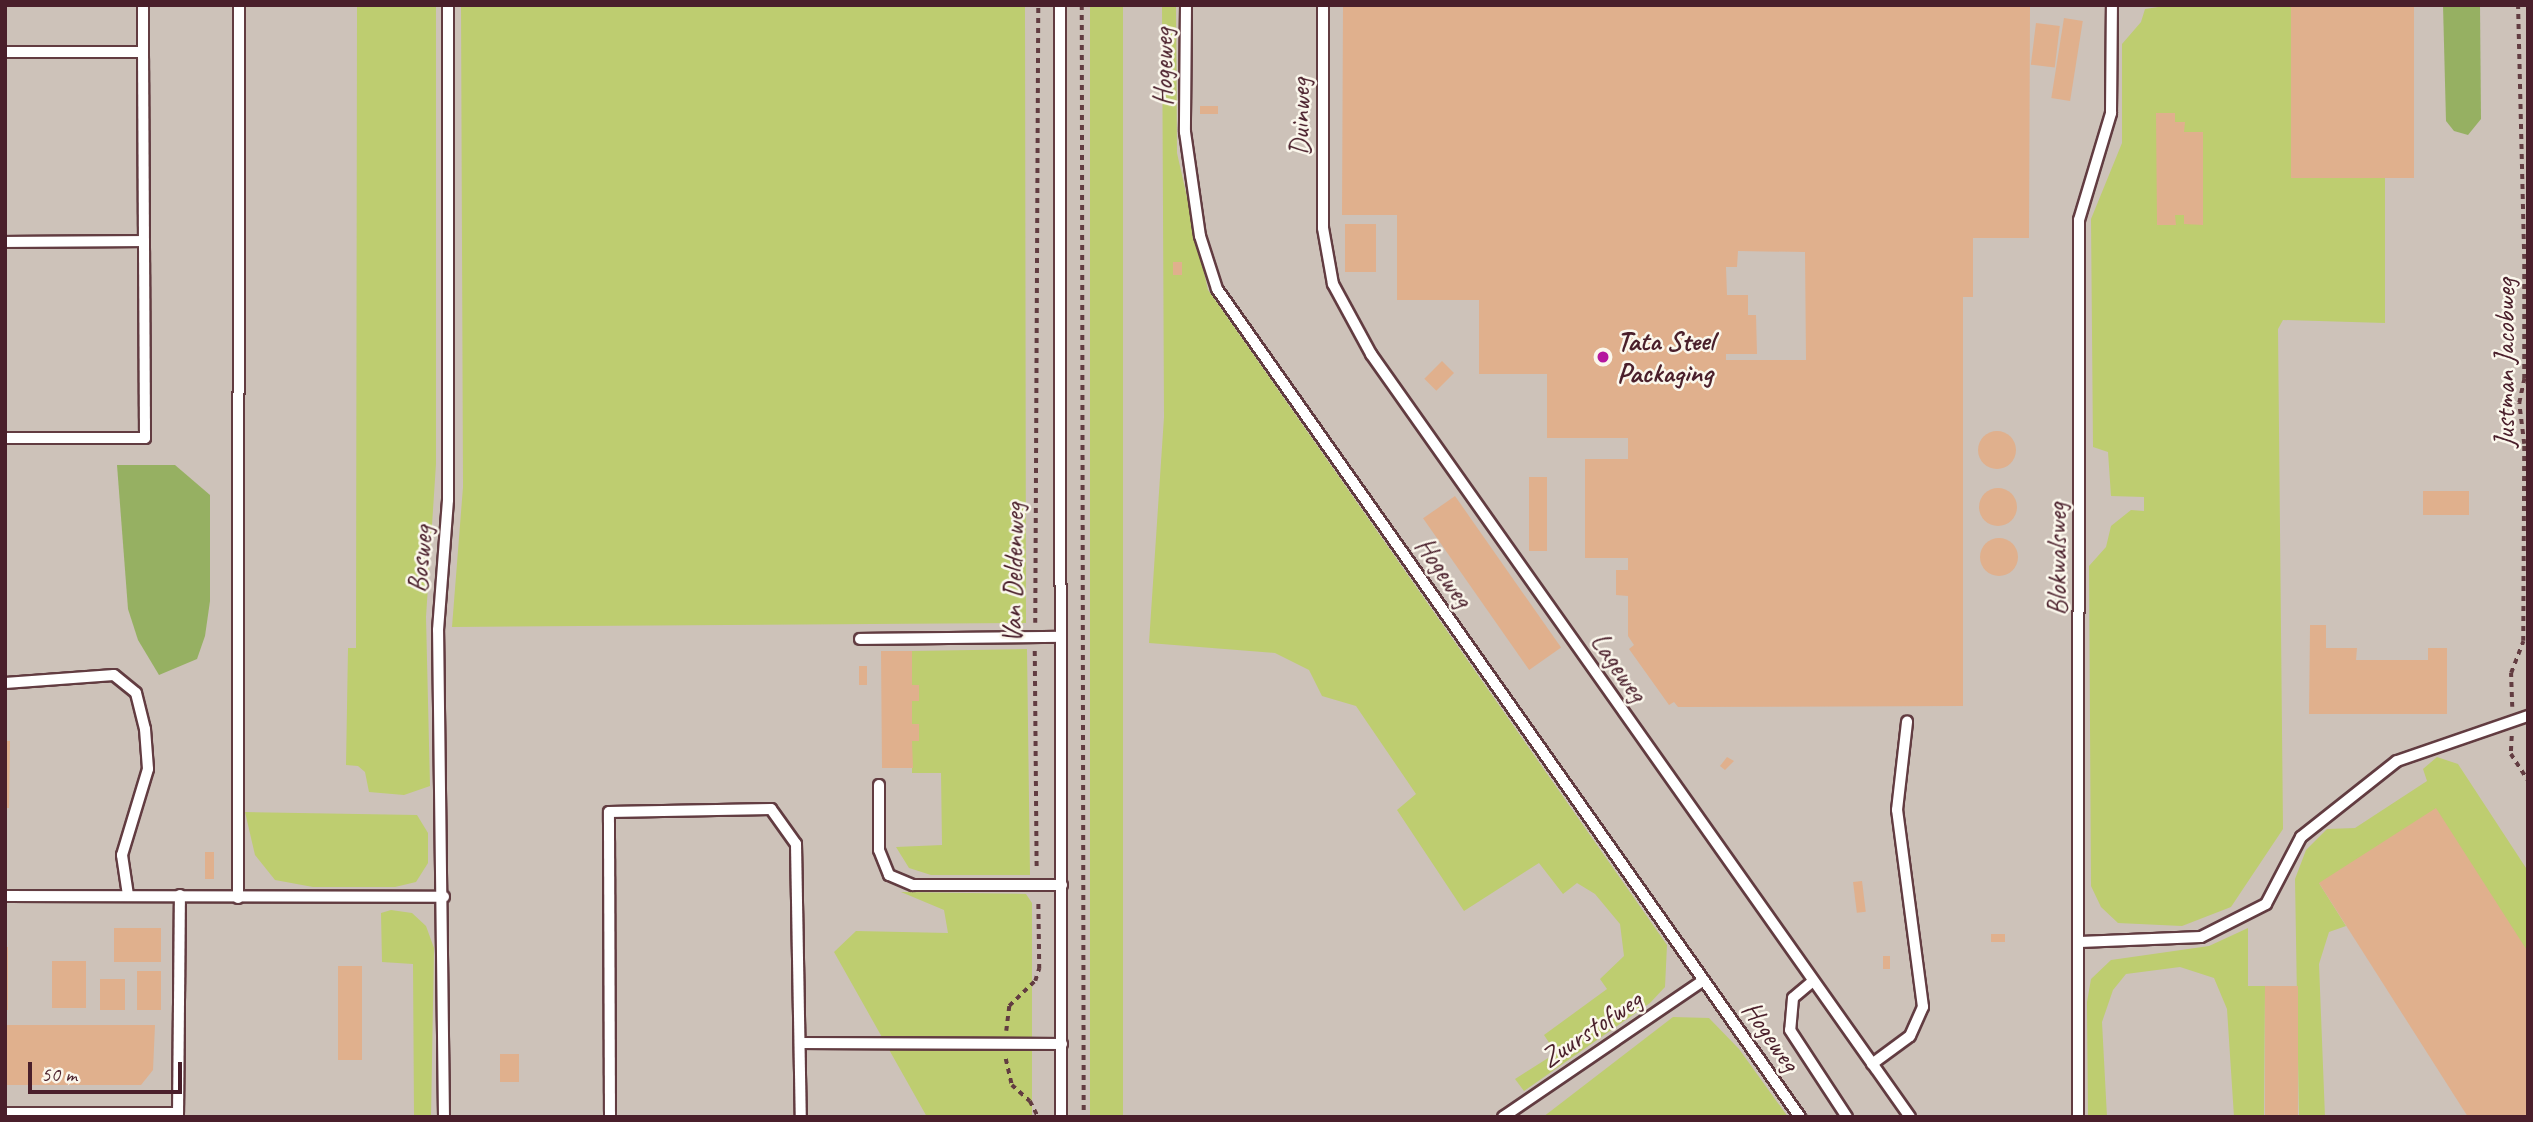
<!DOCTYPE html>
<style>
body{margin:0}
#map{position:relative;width:2533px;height:1122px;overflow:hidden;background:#eae1bf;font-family:Caveat,sans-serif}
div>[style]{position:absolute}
.industrial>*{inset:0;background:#cdc2b9;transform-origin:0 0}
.green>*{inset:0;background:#becd70;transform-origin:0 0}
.forest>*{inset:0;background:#96b062}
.building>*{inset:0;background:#e0b08d;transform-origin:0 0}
.round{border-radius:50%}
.path>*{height:3.5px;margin-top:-1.75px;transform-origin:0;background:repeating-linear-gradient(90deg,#623c41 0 5px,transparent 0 10px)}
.roads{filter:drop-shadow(2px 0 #623c41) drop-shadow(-2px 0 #623c41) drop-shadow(0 2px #623c41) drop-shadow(0 -2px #623c41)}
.lane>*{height:10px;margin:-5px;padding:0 5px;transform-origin:5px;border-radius:5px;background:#fff}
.dots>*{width:19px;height:19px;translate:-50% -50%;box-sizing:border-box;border:4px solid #fbf7ec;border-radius:50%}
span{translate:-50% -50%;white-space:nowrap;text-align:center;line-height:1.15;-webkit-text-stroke:5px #fbf7ec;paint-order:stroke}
.street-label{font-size:28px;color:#4a1f2b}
.poi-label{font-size:28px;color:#4a1f2b;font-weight:700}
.left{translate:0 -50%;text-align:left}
.frame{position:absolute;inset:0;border:7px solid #4a1f2b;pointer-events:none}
.scale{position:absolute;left:28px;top:1062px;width:154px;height:32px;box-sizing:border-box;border:4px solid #4a1f2b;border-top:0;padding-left:9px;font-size:21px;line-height:24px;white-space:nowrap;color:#4a1f2b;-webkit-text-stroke:5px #fbf7ec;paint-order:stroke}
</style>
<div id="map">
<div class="industrial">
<div style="left:5px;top:5px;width:2523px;height:1112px"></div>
</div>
<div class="green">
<div style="clip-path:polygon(357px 5px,436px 5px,436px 464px,426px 617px,430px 786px,404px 795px,369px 792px,365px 772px,358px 766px,346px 765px,348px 648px,356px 648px)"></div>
<div style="clip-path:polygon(461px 5px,1025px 5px,1026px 623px,452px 627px,463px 487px)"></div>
<div style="left:1090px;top:5px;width:33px;height:1112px"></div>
<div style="clip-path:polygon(1162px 5px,1176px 5px,1177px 153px,1208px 290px,1667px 945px,1665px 987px,1650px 1003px,1524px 1091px,1515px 1079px,1556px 1053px,1544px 1035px,1607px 989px,1600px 979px,1624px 956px,1620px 924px,1595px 894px,1577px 883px,1563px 894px,1539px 863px,1464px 911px,1397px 810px,1416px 794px,1356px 706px,1322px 696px,1309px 670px,1275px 653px,1149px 643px,1164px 417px)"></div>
<div style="clip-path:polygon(2172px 5px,2296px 5px,2385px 178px,2385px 323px,2283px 320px,2278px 329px,2283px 829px,2231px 907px,2182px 926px,2118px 923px,2101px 907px,2091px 886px,2089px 566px,2106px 547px,2111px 526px,2131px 510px,2144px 511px,2144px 497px,2111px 496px,2108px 452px,2093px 447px,2091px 219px,2122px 143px,2122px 44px,2141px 22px,2145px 9px)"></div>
<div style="clip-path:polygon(1027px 649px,1030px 875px,931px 875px,909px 868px,896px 847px,942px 845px,941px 773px,912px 773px,912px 651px)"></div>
<div style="clip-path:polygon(2437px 757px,2458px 764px,2528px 871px,2528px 952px,2319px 883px,2346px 926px,2329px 932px,2319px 964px,2325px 1117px,2299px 1117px,2295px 879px,2306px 850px,2327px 829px,2355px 828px,2427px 781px,2423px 769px)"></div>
<div style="clip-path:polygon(245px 812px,417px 815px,428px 833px,428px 863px,416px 882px,395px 887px,313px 887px,275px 880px,255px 855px)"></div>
<div style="clip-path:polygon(901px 892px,1026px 894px,1032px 903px,1032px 1117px,927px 1117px,834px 952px,856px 931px,948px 933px,944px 910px)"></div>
<div style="clip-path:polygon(391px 910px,412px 913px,426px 926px,434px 948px,431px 1117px,414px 1117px,413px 964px,382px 962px,381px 913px)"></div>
<div style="clip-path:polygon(2248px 928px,2248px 986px,2265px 986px,2264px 1117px,2234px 1117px,2227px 1009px,2214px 978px,2180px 967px,2126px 974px,2113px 990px,2102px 1022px,2107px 1117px,2088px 1117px,2087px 1002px,2091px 979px,2111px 960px,2209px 946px)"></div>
<div style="clip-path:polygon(1673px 1017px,1709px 1018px,1739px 1049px,1788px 1117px,1543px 1117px)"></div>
</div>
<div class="forest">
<div style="clip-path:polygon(2443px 5px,2480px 5px,2481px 119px,2468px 135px,2454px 131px,2446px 121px)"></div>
<div style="clip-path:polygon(117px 465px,175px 465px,210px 495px,210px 601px,205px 636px,197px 659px,159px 675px,138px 640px,128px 609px)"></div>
</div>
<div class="building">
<div style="clip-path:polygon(evenodd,1343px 5px,2030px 5px,2029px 238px,1973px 238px,1973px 297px,1963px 297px,1963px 706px,1678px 707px,1674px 702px,1669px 705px,1629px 649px,1634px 645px,1628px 636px,1628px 596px,1616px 595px,1616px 570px,1628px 570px,1628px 558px,1585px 558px,1585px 459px,1628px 459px,1628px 438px,1547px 438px,1547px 374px,1479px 374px,1479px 300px,1397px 300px,1397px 215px,1342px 215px,1343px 5px,1738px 251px,1805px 252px,1806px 360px,1726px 360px,1726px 354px,1757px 354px,1756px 315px,1748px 315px,1748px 295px,1727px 295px,1726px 267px,1737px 267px,1738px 251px)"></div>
<div style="left:2291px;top:5px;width:123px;height:173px"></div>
<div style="left:2064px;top:18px;width:19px;height:81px;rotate:9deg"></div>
<div style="left:2036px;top:23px;width:24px;height:42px;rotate:7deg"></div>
<div style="left:1200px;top:106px;width:18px;height:8px"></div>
<div style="clip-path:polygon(2156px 113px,2175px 113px,2175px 122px,2185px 122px,2184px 132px,2203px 132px,2203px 225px,2184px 224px,2184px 215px,2175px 215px,2176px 225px,2157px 225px)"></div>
<div style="left:1345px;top:224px;width:31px;height:48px"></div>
<div style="left:1173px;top:262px;width:9px;height:13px"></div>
<div style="left:1442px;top:361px;width:17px;height:25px;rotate:45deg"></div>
<div class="round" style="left:1978px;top:431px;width:38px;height:38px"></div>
<div style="left:1529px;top:477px;width:18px;height:74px"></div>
<div class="round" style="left:1979px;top:488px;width:38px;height:38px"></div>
<div style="left:2423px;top:491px;width:46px;height:24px"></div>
<div style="left:1455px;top:496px;width:185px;height:39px;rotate:55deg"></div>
<div class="round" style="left:1980px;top:538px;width:38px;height:38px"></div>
<div style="clip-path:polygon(2310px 625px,2326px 625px,2326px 648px,2357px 648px,2356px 660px,2428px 660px,2428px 648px,2447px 648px,2447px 714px,2309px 714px)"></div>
<div style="clip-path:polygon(881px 651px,912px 651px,912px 685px,919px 685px,919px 701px,912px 701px,912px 724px,919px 724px,919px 741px,912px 741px,913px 768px,882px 768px)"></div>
<div style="left:859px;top:666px;width:8px;height:19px"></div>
<div style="clip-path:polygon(5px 741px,10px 741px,9px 808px,5px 808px)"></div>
<div style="clip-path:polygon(1727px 757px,1734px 761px,1725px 770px,1720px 766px)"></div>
<div style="clip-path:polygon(2436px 808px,2528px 952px,2528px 1117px,2468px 1117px,2319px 883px)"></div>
<div style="left:205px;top:852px;width:9px;height:27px"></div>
<div style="left:1862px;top:881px;width:31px;height:9px;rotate:83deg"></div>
<div style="left:161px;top:928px;width:34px;height:47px;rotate:90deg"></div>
<div style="left:1991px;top:934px;width:14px;height:8px"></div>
<div style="left:5px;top:947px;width:3px;height:63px"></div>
<div style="left:1883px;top:956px;width:7px;height:13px"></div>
<div style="left:52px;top:961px;width:34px;height:47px"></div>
<div style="left:338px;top:966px;width:24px;height:94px"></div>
<div style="left:137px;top:971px;width:24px;height:39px"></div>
<div style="left:100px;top:979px;width:25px;height:31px"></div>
<div style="left:2265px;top:986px;width:33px;height:131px"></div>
<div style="clip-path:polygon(5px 1025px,155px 1025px,153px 1070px,141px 1085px,5px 1085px)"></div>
<div style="left:500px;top:1054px;width:19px;height:28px"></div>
</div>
<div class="path">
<div style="left:1082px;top:5px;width:1112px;rotate:89.9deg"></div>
<div style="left:1035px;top:623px;width:618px;rotate:-89.72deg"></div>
<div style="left:1035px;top:651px;width:220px;rotate:89.5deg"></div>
<div style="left:2512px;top:707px;width:34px;rotate:-92deg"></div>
<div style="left:2511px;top:673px;width:34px;rotate:-69deg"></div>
<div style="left:2523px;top:641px;width:197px;rotate:-89.7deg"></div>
<div style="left:2524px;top:444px;width:41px;rotate:-97deg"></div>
<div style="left:2519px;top:403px;width:25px;rotate:-78deg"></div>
<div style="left:2524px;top:379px;width:120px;rotate:-90deg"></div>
<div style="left:2524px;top:259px;width:254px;rotate:-91.4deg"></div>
<div style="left:2512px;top:736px;width:18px;rotate:93deg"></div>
<div style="left:2511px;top:754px;width:31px;rotate:57deg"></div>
<div style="left:1006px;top:1031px;width:25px;rotate:-83deg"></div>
<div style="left:1009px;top:1006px;width:36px;rotate:-44deg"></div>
<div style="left:1035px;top:981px;width:13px;rotate:-72deg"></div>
<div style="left:1039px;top:969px;width:69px;rotate:-90.8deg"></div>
<div style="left:1006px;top:1059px;width:27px;rotate:77deg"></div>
<div style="left:1012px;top:1085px;width:24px;rotate:42deg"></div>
<div style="left:1030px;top:1101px;width:18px;rotate:63deg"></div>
</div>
<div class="roads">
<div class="lane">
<div style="left:143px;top:5px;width:47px;rotate:90deg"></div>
<div style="left:1060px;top:5px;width:1112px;rotate:89.95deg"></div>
<div style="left:1186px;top:5px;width:127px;rotate:90.5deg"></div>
<div style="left:1185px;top:132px;width:105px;rotate:81.8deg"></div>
<div style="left:1200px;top:236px;width:56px;rotate:72.2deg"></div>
<div style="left:1217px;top:289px;width:1013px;rotate:54.85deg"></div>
<div style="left:1323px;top:5px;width:223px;rotate:90deg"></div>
<div style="left:1323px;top:228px;width:57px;rotate:79.9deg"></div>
<div style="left:1333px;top:284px;width:80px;rotate:61.5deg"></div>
<div style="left:1371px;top:354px;width:934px;rotate:54.76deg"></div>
<div style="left:5px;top:52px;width:138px"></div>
<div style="left:143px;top:52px;width:386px;rotate:89.7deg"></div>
<div style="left:145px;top:438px;width:140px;rotate:180deg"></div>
<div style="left:5px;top:242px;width:139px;rotate:-0.4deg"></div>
<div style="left:860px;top:639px;width:201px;rotate:-0.6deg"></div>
<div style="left:5px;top:683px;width:109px;rotate:-4.2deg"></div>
<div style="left:114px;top:675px;width:28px;rotate:39deg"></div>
<div style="left:136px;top:693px;width:37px;rotate:76deg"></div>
<div style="left:145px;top:729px;width:40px;rotate:85.7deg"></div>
<div style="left:148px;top:769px;width:90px;rotate:106.8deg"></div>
<div style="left:122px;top:855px;width:40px;rotate:81.5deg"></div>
<div style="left:879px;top:785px;width:65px;rotate:90deg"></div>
<div style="left:879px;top:850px;width:27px;rotate:68deg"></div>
<div style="left:889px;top:875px;width:26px;rotate:23deg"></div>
<div style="left:913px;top:885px;width:149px"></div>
<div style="left:5px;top:896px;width:439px;rotate:0.1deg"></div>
<div style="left:238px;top:898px;width:893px;rotate:-89.94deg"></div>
<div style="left:2080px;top:942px;width:121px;rotate:-2.4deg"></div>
<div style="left:2201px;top:937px;width:73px;rotate:-26.9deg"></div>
<div style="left:2266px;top:904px;width:76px;rotate:-62.4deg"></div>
<div style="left:2301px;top:837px;width:122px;rotate:-38.4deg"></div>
<div style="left:2397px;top:761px;width:139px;rotate:-19deg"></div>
<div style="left:1813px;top:981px;width:26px;rotate:140deg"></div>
<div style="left:1793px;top:998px;width:32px;rotate:95deg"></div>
<div style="left:1790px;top:1030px;width:104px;rotate:56.8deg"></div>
<div style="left:802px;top:1043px;width:260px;rotate:0.2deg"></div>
<div style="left:1872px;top:1064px;width:47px;rotate:-36.4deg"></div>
<div style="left:1910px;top:1036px;width:32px;rotate:-66deg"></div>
<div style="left:1923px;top:1007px;width:199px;rotate:-97.5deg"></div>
<div style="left:1897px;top:810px;width:89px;rotate:-83.5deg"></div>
<div style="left:5px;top:1113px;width:173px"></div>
<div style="left:178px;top:1117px;width:222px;rotate:-89.5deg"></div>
<div style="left:444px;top:1117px;width:487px;rotate:-90.7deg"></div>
<div style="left:438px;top:630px;width:130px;rotate:-85.6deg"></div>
<div style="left:448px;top:500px;width:495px;rotate:-90deg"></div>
<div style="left:610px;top:1117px;width:305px;rotate:-90.2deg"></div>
<div style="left:609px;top:812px;width:162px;rotate:-1.1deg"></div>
<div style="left:771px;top:809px;width:43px;rotate:54.5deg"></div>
<div style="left:796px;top:844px;width:273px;rotate:89deg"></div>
<div style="left:1503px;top:1117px;width:243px;rotate:-34.3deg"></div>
<div style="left:2078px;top:1117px;width:897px;rotate:-89.94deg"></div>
<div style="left:2079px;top:220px;width:112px;rotate:-73.3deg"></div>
<div style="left:2111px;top:113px;width:108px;rotate:-89.5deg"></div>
</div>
</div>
<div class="dots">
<div style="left:1603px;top:357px;background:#b5179e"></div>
</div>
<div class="street-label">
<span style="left:1163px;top:67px;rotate:-90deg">Hogeweg</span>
<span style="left:1300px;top:117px;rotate:-90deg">Duinweg</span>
<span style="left:2505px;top:363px;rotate:-90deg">Justman Jacobweg</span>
<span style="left:420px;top:559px;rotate:-85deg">Bosweg</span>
<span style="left:2057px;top:559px;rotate:-90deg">Blokwalsweg</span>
<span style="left:1444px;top:572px;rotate:55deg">Hogeweg</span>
<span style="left:1013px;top:573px;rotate:-89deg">Van Deldenweg</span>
<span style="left:1619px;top:667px;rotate:55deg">Lageweg</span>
<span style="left:1591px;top:1029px;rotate:-34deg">Zuurstofweg</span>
<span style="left:1771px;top:1036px;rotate:55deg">Hogeweg</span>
</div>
<div class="poi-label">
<span class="left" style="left:1617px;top:357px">Tata Steel<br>Packaging</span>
</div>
<div class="frame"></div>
<div class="scale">50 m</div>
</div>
